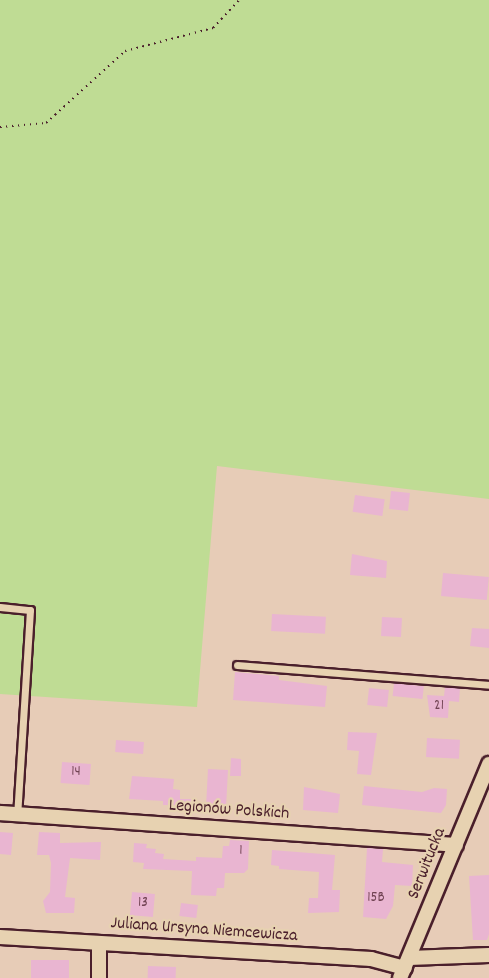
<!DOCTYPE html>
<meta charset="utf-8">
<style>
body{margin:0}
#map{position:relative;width:489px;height:978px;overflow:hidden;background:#e7ccb7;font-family:Dekko,sans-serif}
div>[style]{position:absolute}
.green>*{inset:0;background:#bfdc94}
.building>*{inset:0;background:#e9b5d1;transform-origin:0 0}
.path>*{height:2px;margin-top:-1px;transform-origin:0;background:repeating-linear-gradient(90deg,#4a1f2b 0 1.5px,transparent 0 6px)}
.roads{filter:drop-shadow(2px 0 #4a1f2b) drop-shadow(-2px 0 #4a1f2b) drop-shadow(0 2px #4a1f2b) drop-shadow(0 -2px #4a1f2b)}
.service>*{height:7px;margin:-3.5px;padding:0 3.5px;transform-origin:3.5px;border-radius:3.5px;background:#e7d2b1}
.minor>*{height:14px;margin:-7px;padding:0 7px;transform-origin:7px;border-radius:7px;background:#e7d2b1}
span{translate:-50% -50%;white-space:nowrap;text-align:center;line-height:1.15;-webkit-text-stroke:4.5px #e7d2b1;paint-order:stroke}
.number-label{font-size:15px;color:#724454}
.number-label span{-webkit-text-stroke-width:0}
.street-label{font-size:18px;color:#4a1f2b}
</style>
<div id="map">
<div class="green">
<div style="clip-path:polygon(0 0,489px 0,489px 499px,217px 466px,197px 707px,0 694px)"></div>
</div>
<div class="building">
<div style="left:391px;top:491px;width:19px;height:18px;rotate:6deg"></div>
<div style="left:355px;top:495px;width:30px;height:17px;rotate:8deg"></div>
<div style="clip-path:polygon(352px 554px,387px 561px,386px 578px,350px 575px)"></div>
<div style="left:443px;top:573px;width:46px;height:23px;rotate:5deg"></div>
<div style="left:272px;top:614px;width:54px;height:17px;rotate:3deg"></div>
<div style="left:382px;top:617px;width:20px;height:19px;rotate:3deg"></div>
<div style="clip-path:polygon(472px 628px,489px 629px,489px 648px,470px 646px)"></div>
<div style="clip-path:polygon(235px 672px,279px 676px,279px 680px,327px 686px,325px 707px,233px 700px)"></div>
<div style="left:394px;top:683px;width:30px;height:13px;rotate:6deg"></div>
<div style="clip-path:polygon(445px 687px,460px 688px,459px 702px,449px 701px,448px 718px,430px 717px,427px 695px,444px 696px)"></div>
<div style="left:369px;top:688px;width:20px;height:17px;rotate:6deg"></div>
<div style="clip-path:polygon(348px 732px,377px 733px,371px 775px,357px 774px,359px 751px,347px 750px)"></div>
<div style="left:427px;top:738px;width:33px;height:19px;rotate:3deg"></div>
<div style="left:116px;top:740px;width:28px;height:12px;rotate:4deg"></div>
<div style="clip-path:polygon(231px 758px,241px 759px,241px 776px,230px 776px)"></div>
<div style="left:62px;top:762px;width:29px;height:21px;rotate:4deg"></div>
<div style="left:208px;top:769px;width:20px;height:39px;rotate:3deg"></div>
<div style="clip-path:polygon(132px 776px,174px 779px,173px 789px,180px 790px,180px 799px,191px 799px,190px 812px,176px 812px,176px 805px,163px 805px,163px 801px,129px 799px)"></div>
<div style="clip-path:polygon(364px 786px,422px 792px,434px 788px,447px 789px,446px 805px,441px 813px,362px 805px)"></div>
<div style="clip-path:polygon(304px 787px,340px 794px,338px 813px,303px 810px)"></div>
<div style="clip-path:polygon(0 832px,13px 833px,11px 855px,0 854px)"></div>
<div style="clip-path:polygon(39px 832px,60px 833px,60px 843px,101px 842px,100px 860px,70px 858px,65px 897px,75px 898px,74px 913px,46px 913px,43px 901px,50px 892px,51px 863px,49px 855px,37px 855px)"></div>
<div style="clip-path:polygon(230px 840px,249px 841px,248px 869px,244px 873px,225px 873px,224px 888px,217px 888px,216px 896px,191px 895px,192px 871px,143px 869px,144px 863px,133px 862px,134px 843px,147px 844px,146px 848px,156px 849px,155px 853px,164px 854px,163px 859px,196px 861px,196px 857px,222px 858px,223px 846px,229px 846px)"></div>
<div style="clip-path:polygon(367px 848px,383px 849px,382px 862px,413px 865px,412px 886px,395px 885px,393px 906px,386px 919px,363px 917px)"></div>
<div style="clip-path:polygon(272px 850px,335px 855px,332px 890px,340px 890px,339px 912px,308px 913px,309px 898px,318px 898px,319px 872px,279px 869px,279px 866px,271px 865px)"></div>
<div style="clip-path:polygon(489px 875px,489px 934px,487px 940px,473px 940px,469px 876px)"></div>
<div style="left:132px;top:892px;width:23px;height:23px;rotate:5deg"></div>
<div style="left:181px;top:903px;width:17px;height:13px;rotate:7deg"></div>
<div style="left:31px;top:960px;width:38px;height:18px"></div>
<div style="left:148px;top:966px;width:28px;height:12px;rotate:2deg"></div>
</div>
<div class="path">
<div style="left:0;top:127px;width:46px;rotate:-5deg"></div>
<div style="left:46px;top:123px;width:107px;rotate:-42.3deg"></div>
<div style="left:125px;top:51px;width:91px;rotate:-14.6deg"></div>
<div style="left:213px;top:28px;width:38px;rotate:-47deg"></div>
</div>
<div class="roads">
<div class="service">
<div style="left:0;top:607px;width:30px;rotate:6deg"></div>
<div style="left:30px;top:610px;width:204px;rotate:93.6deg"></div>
<div style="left:237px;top:665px;width:253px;rotate:4.5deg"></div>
</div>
<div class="minor">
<div style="left:0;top:813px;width:457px;rotate:4deg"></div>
<div style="left:0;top:937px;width:372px;rotate:3.4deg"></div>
<div style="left:371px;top:959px;width:35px;rotate:15deg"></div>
<div style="left:409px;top:958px;width:80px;rotate:-2.1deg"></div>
<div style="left:99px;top:978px;width:35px;rotate:-90deg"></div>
<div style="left:400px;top:978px;width:232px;rotate:-67.4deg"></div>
</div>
</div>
<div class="number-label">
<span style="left:439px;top:707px">21</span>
<span style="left:76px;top:773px">14</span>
<span style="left:241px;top:852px">1</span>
<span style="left:376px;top:899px">15B</span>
<span style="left:143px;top:904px">13</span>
</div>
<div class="street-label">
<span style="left:229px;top:811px;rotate:4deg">Legionów Polskich</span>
<span style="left:428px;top:864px;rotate:-68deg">Serwitucka</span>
<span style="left:204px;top:931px;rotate:4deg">Juliana Ursyna Niemcewicza</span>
</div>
</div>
